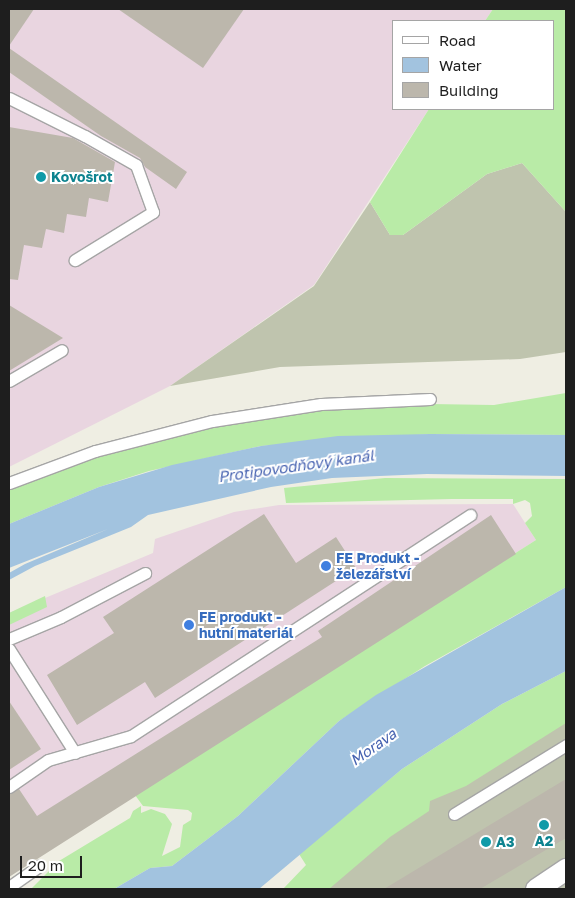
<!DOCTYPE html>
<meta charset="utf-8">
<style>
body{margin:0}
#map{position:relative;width:575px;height:898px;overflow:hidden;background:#efeee3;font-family:"Golos Text",sans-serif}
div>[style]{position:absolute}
.industrial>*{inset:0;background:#e9d5e0}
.construction>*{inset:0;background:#bfc4ae}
.grass>*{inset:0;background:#b9eba7}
.water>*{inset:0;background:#a2c3df}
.building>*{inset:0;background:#bcb7ac}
.roads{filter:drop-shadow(1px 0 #a5a5a5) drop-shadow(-1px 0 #a5a5a5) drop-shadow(0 1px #a5a5a5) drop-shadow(0 -1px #a5a5a5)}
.service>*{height:11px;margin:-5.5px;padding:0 5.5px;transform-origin:5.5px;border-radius:5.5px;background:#fff}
.minor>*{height:21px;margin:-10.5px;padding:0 10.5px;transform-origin:10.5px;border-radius:10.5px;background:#fff}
.dots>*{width:14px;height:14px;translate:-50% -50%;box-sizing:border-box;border:2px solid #fff;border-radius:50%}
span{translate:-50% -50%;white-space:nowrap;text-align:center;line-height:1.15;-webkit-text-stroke:4px #fff;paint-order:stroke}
.culture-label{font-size:14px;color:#0d838f;font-weight:700}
.left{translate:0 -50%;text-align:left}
.shop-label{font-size:14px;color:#366cbe;font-weight:700}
.water-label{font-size:15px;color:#4763b1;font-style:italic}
.frame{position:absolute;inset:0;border:10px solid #1e1e1e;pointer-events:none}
.legend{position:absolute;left:392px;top:20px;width:162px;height:90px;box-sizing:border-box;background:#fff;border:1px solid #a5a5a5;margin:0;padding:6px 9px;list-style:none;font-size:15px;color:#1e1e1e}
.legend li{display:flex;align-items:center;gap:10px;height:25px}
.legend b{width:25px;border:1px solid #a5a5a5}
.scale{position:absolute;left:20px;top:856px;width:62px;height:22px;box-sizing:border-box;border:2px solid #1e1e1e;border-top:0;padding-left:6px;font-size:15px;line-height:18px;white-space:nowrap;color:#1e1e1e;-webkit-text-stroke:4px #fff;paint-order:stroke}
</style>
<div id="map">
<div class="industrial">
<div style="clip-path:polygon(9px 9px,493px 9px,485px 21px,394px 21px,394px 109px,429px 109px,314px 285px,170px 386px,9px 467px)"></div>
<div style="clip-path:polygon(513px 504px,536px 540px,9px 873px,9px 613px,153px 553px,155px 539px,234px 512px,279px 505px)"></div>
</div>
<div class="construction">
<div style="clip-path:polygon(522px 163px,566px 212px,566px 352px,520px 359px,280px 367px,170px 386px,314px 286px,370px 202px,390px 235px,403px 235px,487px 174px)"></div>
<div style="clip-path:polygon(566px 716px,566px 889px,318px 889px,472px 766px)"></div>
</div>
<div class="grass">
<div style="clip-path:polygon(493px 9px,566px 9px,566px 212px,522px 163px,487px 174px,403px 235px,390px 235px,370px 202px,429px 109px,554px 109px,554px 21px,485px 21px)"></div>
<div style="clip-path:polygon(566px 393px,566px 435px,430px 434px,261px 446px,149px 471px,99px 487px,9px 524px,9px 490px,91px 458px,216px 425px,321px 409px,430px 404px,494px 405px)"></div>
<div style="clip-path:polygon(385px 478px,566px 479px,566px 587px,425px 666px,339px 721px,238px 816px,172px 866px,150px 868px,114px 889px,31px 889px,59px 861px,130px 818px,133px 811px,141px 806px,141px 813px,151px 809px,165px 814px,172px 824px,162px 856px,180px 847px,183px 825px,191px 820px,192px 813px,188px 810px,143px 806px,135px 795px,536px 540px,525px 523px,532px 516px,530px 503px,525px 500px,513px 504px,513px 499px,452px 499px,286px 503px,284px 488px)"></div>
<div style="clip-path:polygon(45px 596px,47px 607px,9px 625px,9px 613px)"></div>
<div style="clip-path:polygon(566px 671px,566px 723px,466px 786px,430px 801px,429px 811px,390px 837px,329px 889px,283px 889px,306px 865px,299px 854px,402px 769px,502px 704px)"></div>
</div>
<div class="water">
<div style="clip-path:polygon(430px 434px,566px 435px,566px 476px,427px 474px,332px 478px,271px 487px,148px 515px,131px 527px,35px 566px,9px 580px,9px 573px,25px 564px,108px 529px,9px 568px,9px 524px,99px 487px,172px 465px,261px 446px,338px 436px)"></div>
<div style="clip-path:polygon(566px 587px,566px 671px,502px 704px,402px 769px,259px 889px,114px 889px,150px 868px,172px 866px,238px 816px,339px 721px,376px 695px)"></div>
</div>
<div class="building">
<div style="clip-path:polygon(9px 9px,34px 9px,9px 46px)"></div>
<div style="clip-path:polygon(118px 9px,244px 9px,203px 68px)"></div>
<div style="clip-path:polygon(9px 48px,187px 172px,176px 189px,145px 167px,140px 158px,101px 136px,9px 72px)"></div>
<div style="clip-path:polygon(9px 127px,73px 138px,115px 162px,108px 202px,89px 198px,86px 217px,67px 214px,64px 233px,46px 229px,42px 248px,24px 245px,18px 280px,9px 279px)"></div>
<div style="clip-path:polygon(9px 305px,63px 338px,9px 371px)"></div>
<div style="clip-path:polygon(264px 514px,296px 563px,336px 537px,356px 568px,155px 698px,145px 682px,77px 725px,47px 675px,114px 633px,103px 617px)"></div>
<div style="clip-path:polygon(491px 515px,516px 554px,9px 877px,9px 794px,19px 789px,37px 816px,322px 637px,318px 631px)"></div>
<div style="clip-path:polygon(9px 701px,41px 749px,9px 770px)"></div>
<div style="clip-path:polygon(566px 779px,566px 838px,539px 854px,480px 889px,384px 889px)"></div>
</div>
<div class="roads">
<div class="service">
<div style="left:9px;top:98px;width:85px;rotate:26.6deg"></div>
<div style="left:85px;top:136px;width:59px;rotate:29.6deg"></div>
<div style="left:136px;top:165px;width:50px;rotate:70.1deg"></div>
<div style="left:153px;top:212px;width:92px;rotate:148.4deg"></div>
<div style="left:9px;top:381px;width:61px;rotate:-30.3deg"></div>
<div style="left:9px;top:483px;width:92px;rotate:-20.4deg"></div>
<div style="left:95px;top:451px;width:121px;rotate:-14.4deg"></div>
<div style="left:212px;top:421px;width:110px;rotate:-8.9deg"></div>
<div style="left:321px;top:404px;width:109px;rotate:-2.6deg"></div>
<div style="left:9px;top:639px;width:56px;rotate:-22.9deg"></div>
<div style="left:61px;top:617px;width:95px;rotate:-27.6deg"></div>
<div style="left:9px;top:649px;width:123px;rotate:57.6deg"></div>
<div style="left:9px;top:787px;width:47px;rotate:-34.7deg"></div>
<div style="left:48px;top:760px;width:86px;rotate:-16.1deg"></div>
<div style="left:131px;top:736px;width:405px;rotate:-33.1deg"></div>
<div style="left:454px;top:814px;width:132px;rotate:-31.6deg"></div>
<div style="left:9px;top:887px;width:37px;rotate:-35deg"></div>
</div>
<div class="minor">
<div style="left:536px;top:889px;width:36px;rotate:-34deg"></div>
</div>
</div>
<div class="dots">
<div style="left:41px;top:177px;background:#0f9aa8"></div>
<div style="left:326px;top:566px;background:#3f7fe0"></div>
<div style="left:189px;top:625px;background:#3f7fe0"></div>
<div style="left:544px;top:825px;background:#0f9aa8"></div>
<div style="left:486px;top:842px;background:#0f9aa8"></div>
</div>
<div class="culture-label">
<span class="left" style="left:51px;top:177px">Kovošrot</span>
<span style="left:544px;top:841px">A2</span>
<span class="left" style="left:496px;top:842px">A3</span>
</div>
<div class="shop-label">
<span class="left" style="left:336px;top:566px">FE Produkt -<br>železářství</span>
<span class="left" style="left:199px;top:625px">FE produkt -<br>hutní materiál</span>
</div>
<div class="water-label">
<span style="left:296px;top:466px;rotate:-8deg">Protipovodňový kanál</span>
<span style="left:373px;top:747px;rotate:-35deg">Morava</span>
</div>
<div class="frame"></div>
<ul class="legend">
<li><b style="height:6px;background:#fff"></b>Road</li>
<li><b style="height:14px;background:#a2c3df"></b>Water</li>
<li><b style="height:14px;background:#bcb7ac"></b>Building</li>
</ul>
<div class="scale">20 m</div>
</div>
